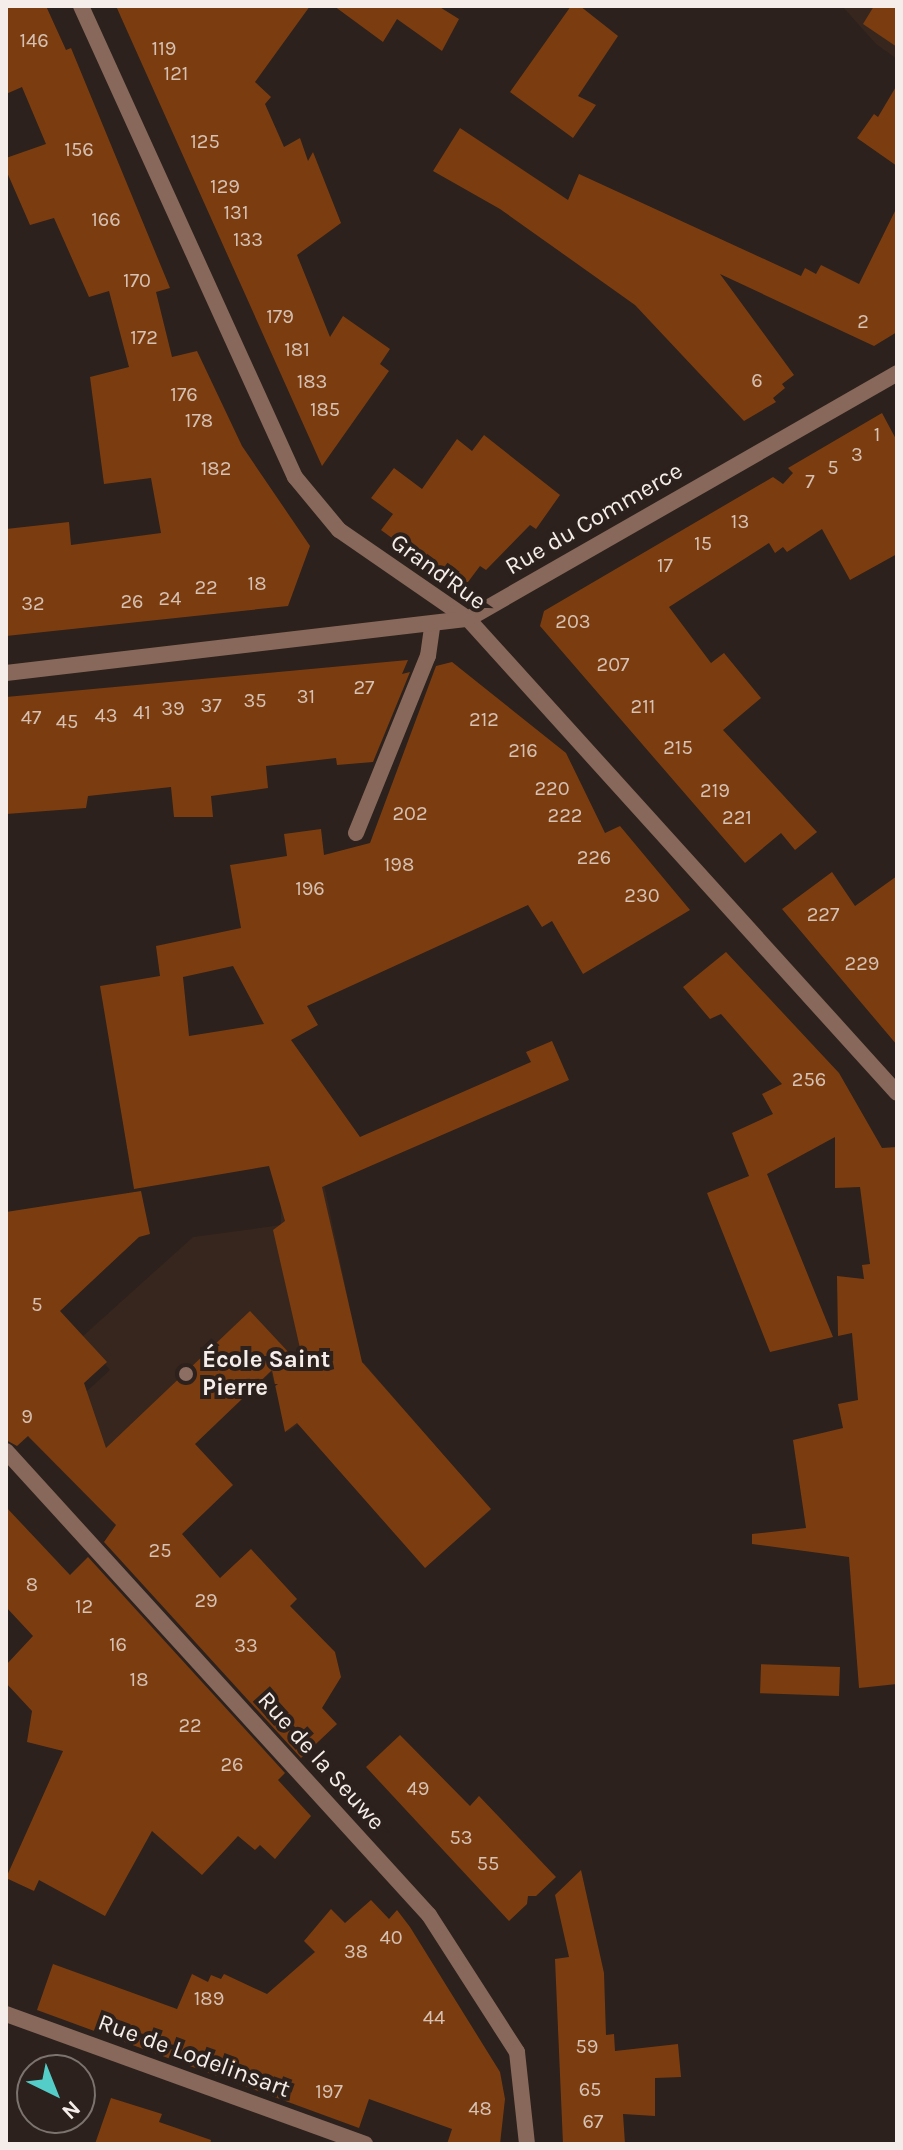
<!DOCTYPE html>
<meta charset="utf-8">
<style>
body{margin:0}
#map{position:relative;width:903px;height:2150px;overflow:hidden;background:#2c211c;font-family:Karla,sans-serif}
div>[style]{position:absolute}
.built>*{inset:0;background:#37261d}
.building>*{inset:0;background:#7b3d10;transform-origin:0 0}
.minor>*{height:16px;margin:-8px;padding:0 8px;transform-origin:8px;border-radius:8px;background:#88685a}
.tertiary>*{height:16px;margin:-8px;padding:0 8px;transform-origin:8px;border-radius:8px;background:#88685a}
.dots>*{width:22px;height:22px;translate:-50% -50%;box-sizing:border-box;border:4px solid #2c211c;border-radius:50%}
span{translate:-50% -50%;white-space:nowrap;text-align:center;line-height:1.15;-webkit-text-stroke:8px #2c211c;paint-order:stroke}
.number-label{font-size:20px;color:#d6c1b3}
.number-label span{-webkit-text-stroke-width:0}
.street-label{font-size:24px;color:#f5ede9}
.poi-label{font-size:24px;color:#f5ede9;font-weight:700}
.left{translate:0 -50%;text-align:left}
.frame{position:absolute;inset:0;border:8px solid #f5ede9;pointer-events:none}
.north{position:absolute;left:16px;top:2054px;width:80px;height:80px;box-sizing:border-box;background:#2c211c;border:2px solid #7c736e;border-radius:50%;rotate:137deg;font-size:22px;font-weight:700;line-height:32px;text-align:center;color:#f5ede9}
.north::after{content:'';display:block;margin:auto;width:28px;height:36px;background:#54cdc8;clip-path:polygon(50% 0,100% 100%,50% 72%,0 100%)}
</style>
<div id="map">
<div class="built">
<div style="clip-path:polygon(842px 6px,897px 6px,897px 59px,876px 44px)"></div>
<div style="clip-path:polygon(324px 1184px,357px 1342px,346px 1377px,364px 1363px,491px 1510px,425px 1567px,299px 1424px,287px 1432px,271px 1372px,113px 1522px,28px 1437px,77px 1390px,87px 1391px,110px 1370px,82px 1337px,193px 1237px,281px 1225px,281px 1207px)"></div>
</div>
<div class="building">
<div style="clip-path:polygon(6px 6px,46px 6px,66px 50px,71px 48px,170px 288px,156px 292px,172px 357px,197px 351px,242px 446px,310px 546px,288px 606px,6px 636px,6px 529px,69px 522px,71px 545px,161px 533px,151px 478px,104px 484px,90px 377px,129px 367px,109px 291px,89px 297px,54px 218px,30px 225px,6px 170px,6px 158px,46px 144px,22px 87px,6px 94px)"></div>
<div style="clip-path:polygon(116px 6px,310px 6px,255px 82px,271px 97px,265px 104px,284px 147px,300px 138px,308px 161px,313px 152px,341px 223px,297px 255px,330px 337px,343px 316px,390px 349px,380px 364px,389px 371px,322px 466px)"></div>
<div style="clip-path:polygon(334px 6px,438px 6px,459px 19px,442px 51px,397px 19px,383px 42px)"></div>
<div style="clip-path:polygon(571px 6px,580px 6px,618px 36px,578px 96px,596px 105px,573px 138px,510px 92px)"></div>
<div style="clip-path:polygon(874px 6px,897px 6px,897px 47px,863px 24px)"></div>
<div style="clip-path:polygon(897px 85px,897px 166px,857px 138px,874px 114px,878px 117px)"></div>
<div style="clip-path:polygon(460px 128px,568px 200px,579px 174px,801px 276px,805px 268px,816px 274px,821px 265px,859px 284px,897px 207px,897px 332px,874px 346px,720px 274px,794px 375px,782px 384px,785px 388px,773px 398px,776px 402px,744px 421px,635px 305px,500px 209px,433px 171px)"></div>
<div style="clip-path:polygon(882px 413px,897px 441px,897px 554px,850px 580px,822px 529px,787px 552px,783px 547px,775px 553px,769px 543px,669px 607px,711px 663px,724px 653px,761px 698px,723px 730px,817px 832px,795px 850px,781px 833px,745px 863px,540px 626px,544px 611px,773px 477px,783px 484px,793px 473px,788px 468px)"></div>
<div style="clip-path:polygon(484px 435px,560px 495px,536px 529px,530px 525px,486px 570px,480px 566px,468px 582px,455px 584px,381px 530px,393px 514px,371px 498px,394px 468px,422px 489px,457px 439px,472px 451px)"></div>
<div style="clip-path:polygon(408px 660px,402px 674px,410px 672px,373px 762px,337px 765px,336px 758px,266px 766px,268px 788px,211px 796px,213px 817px,174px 817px,171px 787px,88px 796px,86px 808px,6px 814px,6px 697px)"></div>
<div style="clip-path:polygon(evenodd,452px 662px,566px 753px,605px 833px,620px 826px,690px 910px,583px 974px,552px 921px,542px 927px,528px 905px,307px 1006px,318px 1025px,291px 1040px,360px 1137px,531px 1062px,526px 1052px,552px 1041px,569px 1080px,322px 1187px,362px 1362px,491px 1509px,425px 1568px,297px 1423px,285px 1432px,272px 1370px,195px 1444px,233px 1485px,182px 1534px,220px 1578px,251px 1549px,297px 1599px,290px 1606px,335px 1652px,341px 1677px,322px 1708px,337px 1724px,301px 1758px,104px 1542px,116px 1525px,28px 1436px,17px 1446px,6px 1440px,6px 1212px,141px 1191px,150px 1234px,139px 1237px,60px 1311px,107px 1362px,84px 1383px,106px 1448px,250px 1311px,305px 1370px,273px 1230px,285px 1221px,269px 1166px,134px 1189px,100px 986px,160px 976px,156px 946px,241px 928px,230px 865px,287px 856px,284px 834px,321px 829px,324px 855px,370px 843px,436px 666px,452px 662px,233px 966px,264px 1024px,189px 1036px,183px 977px,233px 966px)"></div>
<div style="clip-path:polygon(832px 872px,855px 906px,897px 876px,897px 1045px,782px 909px)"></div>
<div style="clip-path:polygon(726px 952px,839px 1073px,882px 1148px,897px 1147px,897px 1684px,859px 1688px,849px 1557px,752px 1544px,752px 1534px,806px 1528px,793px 1440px,843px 1428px,838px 1404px,858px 1400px,852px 1333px,838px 1336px,837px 1276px,864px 1279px,862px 1265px,870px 1264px,860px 1187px,835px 1188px,835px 1137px,767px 1174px,833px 1337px,770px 1352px,707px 1193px,749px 1176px,732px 1133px,773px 1114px,762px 1094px,782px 1084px,721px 1014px,710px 1019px,683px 987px)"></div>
<div style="clip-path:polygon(6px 1507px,70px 1575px,88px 1557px,285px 1773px,278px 1780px,311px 1816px,275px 1859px,260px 1845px,255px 1850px,238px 1836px,202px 1875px,152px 1831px,105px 1916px,39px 1880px,34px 1891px,6px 1878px,63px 1751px,27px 1742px,32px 1711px,6px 1683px,6px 1665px,33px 1636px,6px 1607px)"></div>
<div style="left:840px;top:1667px;width:29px;height:79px;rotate:92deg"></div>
<div style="clip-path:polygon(400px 1735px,470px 1806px,479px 1796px,556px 1877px,536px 1896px,528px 1896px,527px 1904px,509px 1921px,366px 1767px)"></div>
<div style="clip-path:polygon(581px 1870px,604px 1973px,606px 2035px,614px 2034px,615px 2051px,678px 2044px,681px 2077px,655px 2078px,655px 2116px,623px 2114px,625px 2144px,563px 2144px,555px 1959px,569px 1957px,555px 1895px)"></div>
<div style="clip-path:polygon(371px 1900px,389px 1919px,397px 1910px,410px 1927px,500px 2072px,505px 2099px,500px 2144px,447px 2144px,452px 2129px,369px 2099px,359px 2128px,37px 2010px,53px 1964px,177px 2009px,192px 1974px,208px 1982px,211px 1975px,221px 1979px,224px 1974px,267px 1994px,315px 1952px,304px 1941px,331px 1909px,345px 1923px)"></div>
<div style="clip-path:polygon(111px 2098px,162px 2114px,159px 2122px,211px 2140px,210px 2144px,95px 2144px)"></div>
</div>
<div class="minor">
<div style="left:468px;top:619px;width:495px;rotate:-29.8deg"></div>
<div style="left:356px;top:833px;width:191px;rotate:-67.9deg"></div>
<div style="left:428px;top:656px;width:29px;rotate:-82deg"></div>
<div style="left:6px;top:1451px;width:628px;rotate:47.65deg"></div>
<div style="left:429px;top:1915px;width:163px;rotate:57.3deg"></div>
<div style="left:517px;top:2052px;width:93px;rotate:83.8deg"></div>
<div style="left:6px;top:2014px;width:382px;rotate:19.9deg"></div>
</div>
<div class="tertiary">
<div style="left:81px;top:6px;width:517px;rotate:65.57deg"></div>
<div style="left:295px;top:477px;width:69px;rotate:50.3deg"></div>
<div style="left:339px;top:530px;width:157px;rotate:34.6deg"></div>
<div style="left:468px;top:619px;width:639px;rotate:47.85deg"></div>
<div style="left:6px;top:673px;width:465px;rotate:-6.7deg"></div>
</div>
<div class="dots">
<div style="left:186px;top:1374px;background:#8d6e63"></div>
</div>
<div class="number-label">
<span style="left:34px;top:40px">146</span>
<span style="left:164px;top:48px">119</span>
<span style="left:176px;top:73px">121</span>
<span style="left:205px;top:141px">125</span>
<span style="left:79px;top:149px">156</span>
<span style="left:225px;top:186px">129</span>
<span style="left:236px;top:212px">131</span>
<span style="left:106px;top:219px">166</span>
<span style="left:248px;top:239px">133</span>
<span style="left:137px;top:280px">170</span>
<span style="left:280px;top:316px">179</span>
<span style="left:863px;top:321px">2</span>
<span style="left:144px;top:337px">172</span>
<span style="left:297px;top:349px">181</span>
<span style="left:757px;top:380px">6</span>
<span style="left:312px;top:381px">183</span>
<span style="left:184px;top:394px">176</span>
<span style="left:325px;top:409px">185</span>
<span style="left:199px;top:420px">178</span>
<span style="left:877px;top:434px">1</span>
<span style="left:857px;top:454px">3</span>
<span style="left:833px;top:467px">5</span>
<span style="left:216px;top:468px">182</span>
<span style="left:810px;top:481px">7</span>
<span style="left:740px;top:521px">13</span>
<span style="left:703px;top:543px">15</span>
<span style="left:665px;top:565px">17</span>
<span style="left:257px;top:583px">18</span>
<span style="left:206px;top:587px">22</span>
<span style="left:170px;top:598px">24</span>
<span style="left:132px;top:601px">26</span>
<span style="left:33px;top:603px">32</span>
<span style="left:573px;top:621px">203</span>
<span style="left:613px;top:664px">207</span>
<span style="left:364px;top:687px">27</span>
<span style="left:306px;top:696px">31</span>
<span style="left:255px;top:700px">35</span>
<span style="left:211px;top:705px">37</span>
<span style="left:643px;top:706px">211</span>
<span style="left:173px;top:708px">39</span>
<span style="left:142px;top:712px">41</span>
<span style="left:106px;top:715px">43</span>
<span style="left:31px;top:717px">47</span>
<span style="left:484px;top:719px">212</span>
<span style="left:67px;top:721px">45</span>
<span style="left:678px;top:747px">215</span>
<span style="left:523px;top:750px">216</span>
<span style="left:552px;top:788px">220</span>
<span style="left:715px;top:790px">219</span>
<span style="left:410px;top:813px">202</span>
<span style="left:565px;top:815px">222</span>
<span style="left:737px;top:817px">221</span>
<span style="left:594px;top:857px">226</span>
<span style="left:399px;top:864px">198</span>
<span style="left:310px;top:888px">196</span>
<span style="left:642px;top:895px">230</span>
<span style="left:823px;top:914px">227</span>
<span style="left:862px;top:963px">229</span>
<span style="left:809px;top:1079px">256</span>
<span style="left:37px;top:1304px">5</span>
<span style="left:27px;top:1416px">9</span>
<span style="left:160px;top:1550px">25</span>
<span style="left:32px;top:1584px">8</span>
<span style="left:206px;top:1600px">29</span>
<span style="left:84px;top:1606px">12</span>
<span style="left:118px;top:1644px">16</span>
<span style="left:246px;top:1645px">33</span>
<span style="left:139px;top:1679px">18</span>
<span style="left:190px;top:1725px">22</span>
<span style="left:232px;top:1764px">26</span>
<span style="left:418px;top:1788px">49</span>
<span style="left:461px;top:1837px">53</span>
<span style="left:488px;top:1863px">55</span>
<span style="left:391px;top:1937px">40</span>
<span style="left:356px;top:1951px">38</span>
<span style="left:209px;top:1998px">189</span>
<span style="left:434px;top:2017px">44</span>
<span style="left:587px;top:2046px">59</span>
<span style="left:590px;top:2089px">65</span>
<span style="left:329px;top:2091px">197</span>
<span style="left:480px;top:2108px">48</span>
<span style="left:593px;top:2121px">67</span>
</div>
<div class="street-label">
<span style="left:594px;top:519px;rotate:-30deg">Rue du Commerce</span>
<span style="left:438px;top:572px;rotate:36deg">Grand'Rue</span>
<span style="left:321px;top:1761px;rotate:48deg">Rue de la Seuwe</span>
<span style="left:194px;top:2056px;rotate:20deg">Rue de Lodelinsart</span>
</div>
<div class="poi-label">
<span class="left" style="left:202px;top:1374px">École Saint<br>Pierre</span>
</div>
<div class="frame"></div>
<div class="north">N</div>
</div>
